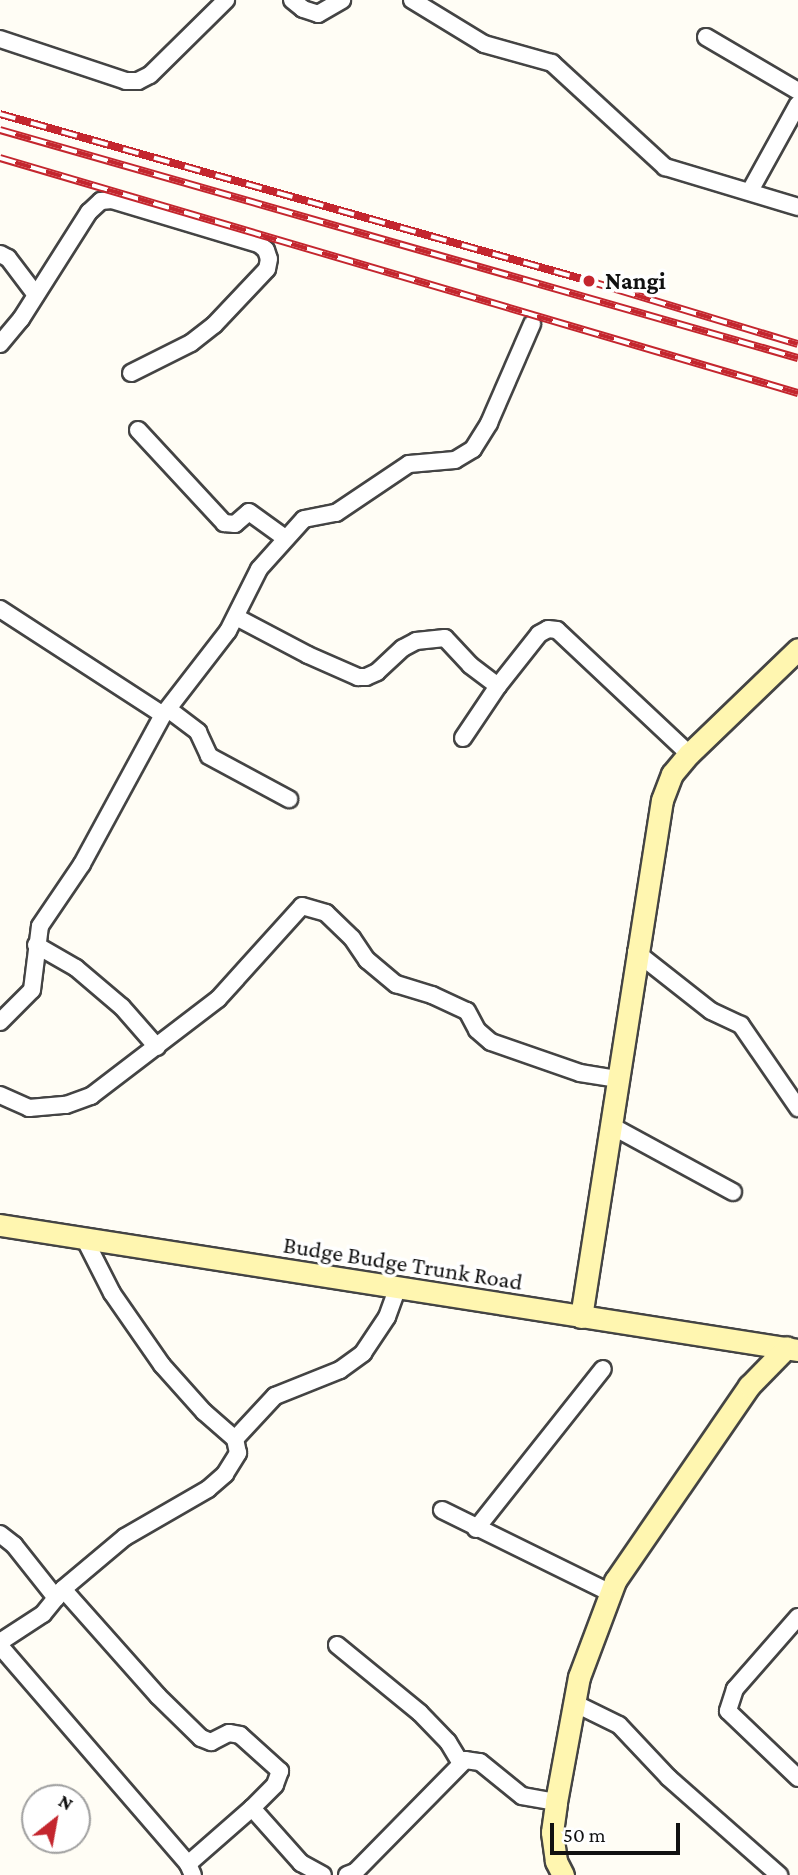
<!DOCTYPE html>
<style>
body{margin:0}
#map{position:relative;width:798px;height:1875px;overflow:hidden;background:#fffdf5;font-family:"Crimson Pro",serif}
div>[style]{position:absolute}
.roads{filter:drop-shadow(2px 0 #444) drop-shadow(-2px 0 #444) drop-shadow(0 2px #444) drop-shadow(0 -2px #444)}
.street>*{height:16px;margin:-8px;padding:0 8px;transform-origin:8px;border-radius:8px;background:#fff}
.secondary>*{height:21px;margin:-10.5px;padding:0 10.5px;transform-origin:10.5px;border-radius:10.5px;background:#fff6b0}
.rail>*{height:8px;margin-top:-4px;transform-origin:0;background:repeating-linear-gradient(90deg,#fff 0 16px,#c4262e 0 32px);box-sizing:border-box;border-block:2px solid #c4262e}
.dots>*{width:19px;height:19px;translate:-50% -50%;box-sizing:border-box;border:4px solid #fff;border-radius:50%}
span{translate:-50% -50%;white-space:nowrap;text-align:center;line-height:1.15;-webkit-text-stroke:7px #fff;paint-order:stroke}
.poi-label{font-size:24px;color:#111;font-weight:700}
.left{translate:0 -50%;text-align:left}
.street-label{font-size:24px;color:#111}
.north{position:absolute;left:21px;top:1784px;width:70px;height:70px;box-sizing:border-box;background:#fff;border:2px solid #a0a0a0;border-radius:50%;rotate:31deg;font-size:19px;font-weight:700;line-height:28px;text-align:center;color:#111}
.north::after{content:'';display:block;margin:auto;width:24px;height:32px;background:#c4262e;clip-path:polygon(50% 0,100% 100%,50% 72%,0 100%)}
.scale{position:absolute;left:550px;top:1823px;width:130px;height:32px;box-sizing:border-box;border:4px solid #111;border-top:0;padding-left:9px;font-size:21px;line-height:24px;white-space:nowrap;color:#111;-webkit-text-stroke:5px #fff;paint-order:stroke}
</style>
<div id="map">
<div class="roads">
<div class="street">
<div style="left:292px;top:0;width:14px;rotate:39deg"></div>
<div style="left:303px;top:9px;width:16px;rotate:18deg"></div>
<div style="left:318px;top:14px;width:28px;rotate:-30deg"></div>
<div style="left:412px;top:0;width:84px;rotate:31.4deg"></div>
<div style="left:484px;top:44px;width:71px;rotate:15.6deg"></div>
<div style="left:552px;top:63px;width:154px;rotate:42.6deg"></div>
<div style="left:665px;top:167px;width:139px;rotate:16.7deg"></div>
<div style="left:706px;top:37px;width:107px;rotate:30.4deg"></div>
<div style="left:0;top:39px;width:133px;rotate:18.4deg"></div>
<div style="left:126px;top:81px;width:12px"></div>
<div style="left:138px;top:81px;width:13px;rotate:-27deg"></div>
<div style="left:150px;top:75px;width:107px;rotate:-44.6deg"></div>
<div style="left:750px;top:191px;width:99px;rotate:-61.1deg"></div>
<div style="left:0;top:254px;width:9px;rotate:27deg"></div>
<div style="left:8px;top:258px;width:46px;rotate:52.9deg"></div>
<div style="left:0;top:344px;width:33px;rotate:-50deg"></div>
<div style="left:21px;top:319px;width:127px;rotate:-57.6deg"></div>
<div style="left:89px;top:212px;width:16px;rotate:-43deg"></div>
<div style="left:101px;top:201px;width:11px;rotate:-5deg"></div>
<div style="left:112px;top:200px;width:153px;rotate:16.7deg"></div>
<div style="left:259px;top:244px;width:9px;rotate:41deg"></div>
<div style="left:266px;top:250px;width:9px;rotate:72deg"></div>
<div style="left:269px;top:259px;width:10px;rotate:101deg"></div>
<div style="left:267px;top:269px;width:77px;rotate:133.4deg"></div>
<div style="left:214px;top:325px;width:29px;rotate:142deg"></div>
<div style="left:191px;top:343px;width:67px;rotate:153.4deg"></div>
<div style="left:138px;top:430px;width:127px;rotate:47.2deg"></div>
<div style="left:224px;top:523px;width:11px;rotate:5deg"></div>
<div style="left:235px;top:524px;width:18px;rotate:-41deg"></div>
<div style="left:249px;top:512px;width:44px;rotate:35.8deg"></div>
<div style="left:0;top:609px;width:194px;rotate:33deg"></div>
<div style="left:236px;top:617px;width:81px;rotate:27.8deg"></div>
<div style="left:308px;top:655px;width:55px;rotate:23.7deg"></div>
<div style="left:358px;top:677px;width:8px"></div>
<div style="left:366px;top:677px;width:12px;rotate:-24deg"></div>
<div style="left:377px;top:672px;width:35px;rotate:-43deg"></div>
<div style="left:403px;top:648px;width:15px;rotate:-28deg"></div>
<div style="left:416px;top:641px;width:29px;rotate:-6deg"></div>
<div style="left:445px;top:638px;width:37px;rotate:47deg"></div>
<div style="left:470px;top:665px;width:35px;rotate:37deg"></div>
<div style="left:498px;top:686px;width:66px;rotate:-51.7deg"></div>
<div style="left:539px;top:634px;width:10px;rotate:-29deg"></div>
<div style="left:548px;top:629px;width:9px;rotate:6deg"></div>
<div style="left:557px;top:630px;width:181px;rotate:43.2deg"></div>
<div style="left:168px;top:709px;width:38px;rotate:37deg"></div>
<div style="left:198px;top:732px;width:26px;rotate:65deg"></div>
<div style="left:209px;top:756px;width:91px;rotate:28.3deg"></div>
<div style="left:463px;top:738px;width:63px;rotate:-56.1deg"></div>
<div style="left:36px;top:945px;width:46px;rotate:29.9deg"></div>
<div style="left:76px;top:968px;width:60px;rotate:40.3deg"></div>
<div style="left:122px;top:1007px;width:53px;rotate:48.8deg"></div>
<div style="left:636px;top:952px;width:95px;rotate:38.2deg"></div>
<div style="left:711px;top:1011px;width:33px;rotate:25deg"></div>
<div style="left:741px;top:1025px;width:101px;rotate:55.5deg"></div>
<div style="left:0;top:1022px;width:45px;rotate:-45deg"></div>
<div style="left:32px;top:990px;width:64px;rotate:-82.9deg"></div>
<div style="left:40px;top:926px;width:75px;rotate:-55.9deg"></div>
<div style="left:82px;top:864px;width:170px;rotate:-61.5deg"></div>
<div style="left:163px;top:715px;width:106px;rotate:-52.3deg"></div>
<div style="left:228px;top:631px;width:69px;rotate:-63.4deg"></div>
<div style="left:259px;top:569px;width:67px;rotate:-48deg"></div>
<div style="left:304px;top:519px;width:33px;rotate:-11deg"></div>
<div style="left:336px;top:513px;width:88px;rotate:-33.9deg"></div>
<div style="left:409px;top:464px;width:46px;rotate:-5deg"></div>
<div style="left:455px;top:460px;width:21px;rotate:-31deg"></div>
<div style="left:473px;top:449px;width:31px;rotate:-58deg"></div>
<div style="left:489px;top:423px;width:108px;rotate:-66.5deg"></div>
<div style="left:0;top:1095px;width:32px;rotate:24deg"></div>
<div style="left:29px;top:1108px;width:37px;rotate:-5deg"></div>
<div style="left:66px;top:1105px;width:27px;rotate:-20deg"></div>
<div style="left:91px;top:1096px;width:160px;rotate:-37.4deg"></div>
<div style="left:218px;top:999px;width:125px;rotate:-47.9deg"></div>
<div style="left:302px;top:906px;width:25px;rotate:16deg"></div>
<div style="left:326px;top:913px;width:36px;rotate:44deg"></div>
<div style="left:352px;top:938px;width:27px;rotate:56deg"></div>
<div style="left:367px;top:960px;width:38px;rotate:40deg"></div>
<div style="left:396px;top:984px;width:38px;rotate:17deg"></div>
<div style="left:432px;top:995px;width:38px;rotate:25deg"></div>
<div style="left:467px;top:1011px;width:21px;rotate:62deg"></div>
<div style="left:477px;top:1030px;width:18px;rotate:41deg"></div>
<div style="left:491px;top:1042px;width:94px;rotate:19.2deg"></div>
<div style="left:580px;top:1073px;width:37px;rotate:9deg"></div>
<div style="left:610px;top:1125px;width:140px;rotate:28.6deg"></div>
<div style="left:235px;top:1439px;width:59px;rotate:-47.1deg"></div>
<div style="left:275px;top:1396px;width:70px;rotate:-21.8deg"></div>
<div style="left:340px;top:1370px;width:29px;rotate:-36deg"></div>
<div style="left:363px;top:1353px;width:43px;rotate:-56.3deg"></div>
<div style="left:387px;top:1317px;width:30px;rotate:-70deg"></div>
<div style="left:442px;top:1510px;width:188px;rotate:26.2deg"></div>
<div style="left:476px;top:1529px;width:204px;rotate:-51.6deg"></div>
<div style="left:0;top:1534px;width:18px;rotate:38deg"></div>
<div style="left:14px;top:1545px;width:68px;rotate:51.6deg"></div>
<div style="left:63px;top:1589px;width:143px;rotate:48.4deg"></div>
<div style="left:158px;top:1696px;width:60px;rotate:44.3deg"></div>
<div style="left:201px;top:1738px;width:11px;rotate:22deg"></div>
<div style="left:211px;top:1742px;width:20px;rotate:-27deg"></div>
<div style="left:229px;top:1733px;width:11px;rotate:10deg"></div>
<div style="left:240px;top:1735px;width:54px;rotate:42deg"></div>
<div style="left:280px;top:1771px;width:15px;rotate:110deg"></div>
<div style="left:275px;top:1785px;width:33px;rotate:135deg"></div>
<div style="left:252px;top:1808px;width:85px;rotate:138.8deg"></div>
<div style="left:798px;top:1617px;width:96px;rotate:131.2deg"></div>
<div style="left:735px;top:1689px;width:23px;rotate:108deg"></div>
<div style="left:728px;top:1711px;width:97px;rotate:43.7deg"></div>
<div style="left:0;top:1642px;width:51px;rotate:-33.1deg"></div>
<div style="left:43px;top:1614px;width:32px;rotate:-51deg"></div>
<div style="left:63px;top:1589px;width:81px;rotate:-40deg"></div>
<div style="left:125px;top:1537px;width:96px;rotate:-30deg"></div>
<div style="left:208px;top:1489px;width:23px;rotate:-41deg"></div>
<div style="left:225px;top:1474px;width:25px;rotate:-58deg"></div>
<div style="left:238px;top:1453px;width:14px;rotate:-102deg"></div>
<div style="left:235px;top:1439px;width:41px;rotate:-138.9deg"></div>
<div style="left:204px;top:1412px;width:63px;rotate:-131.8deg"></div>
<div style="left:162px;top:1365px;width:88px;rotate:-124.8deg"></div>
<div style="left:112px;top:1293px;width:59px;rotate:-117deg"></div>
<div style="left:337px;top:1645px;width:107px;rotate:39.3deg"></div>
<div style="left:420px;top:1713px;width:40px;rotate:46deg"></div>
<div style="left:448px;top:1742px;width:23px;rotate:59deg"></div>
<div style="left:0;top:1646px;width:288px;rotate:49.2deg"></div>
<div style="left:188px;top:1864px;width:12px;rotate:66deg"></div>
<div style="left:574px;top:1703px;width:50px;rotate:26.1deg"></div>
<div style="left:619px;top:1725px;width:73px;rotate:46.7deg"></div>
<div style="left:669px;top:1778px;width:147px;rotate:41.4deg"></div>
<div style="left:252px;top:1808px;width:74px;rotate:48.3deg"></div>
<div style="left:301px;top:1863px;width:25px;rotate:29deg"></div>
<div style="left:347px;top:1875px;width:9px;rotate:-21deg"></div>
<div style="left:355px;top:1872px;width:157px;rotate:-45.5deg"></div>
<div style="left:465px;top:1760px;width:15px;rotate:8deg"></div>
<div style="left:480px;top:1762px;width:54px;rotate:39deg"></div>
<div style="left:522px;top:1796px;width:35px;rotate:10deg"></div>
</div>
<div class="secondary">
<div style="left:0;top:1225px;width:808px;rotate:8.9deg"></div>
<div style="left:581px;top:1317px;width:523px;rotate:-81.1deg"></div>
<div style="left:662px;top:800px;width:28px;rotate:-69deg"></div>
<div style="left:672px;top:774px;width:26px;rotate:-50deg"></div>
<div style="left:689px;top:754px;width:151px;rotate:-43.9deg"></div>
<div style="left:563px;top:1875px;width:16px;rotate:-117deg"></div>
<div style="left:556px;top:1861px;width:29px;rotate:-98deg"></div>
<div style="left:552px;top:1832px;width:30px;rotate:-82deg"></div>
<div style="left:556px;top:1802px;width:127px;rotate:-79.6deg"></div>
<div style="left:579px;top:1677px;width:103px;rotate:-69.4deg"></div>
<div style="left:615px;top:1581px;width:237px;rotate:-55.5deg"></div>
<div style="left:749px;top:1386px;width:54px;rotate:-45.7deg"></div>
</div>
</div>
<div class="rail">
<div style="left:0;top:114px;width:612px;rotate:15.83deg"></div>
<div style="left:589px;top:281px;width:218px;rotate:16.8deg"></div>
<div style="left:0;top:130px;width:830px;rotate:15.95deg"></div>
<div style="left:0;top:158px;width:832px;rotate:16.41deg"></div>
</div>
<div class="dots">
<div style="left:589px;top:281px;background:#c4262e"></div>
</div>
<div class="poi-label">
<span class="left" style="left:605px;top:281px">Nangi</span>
</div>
<div class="street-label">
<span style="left:403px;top:1263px;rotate:9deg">Budge Budge Trunk Road</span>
</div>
<div class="north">N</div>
<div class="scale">50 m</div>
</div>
